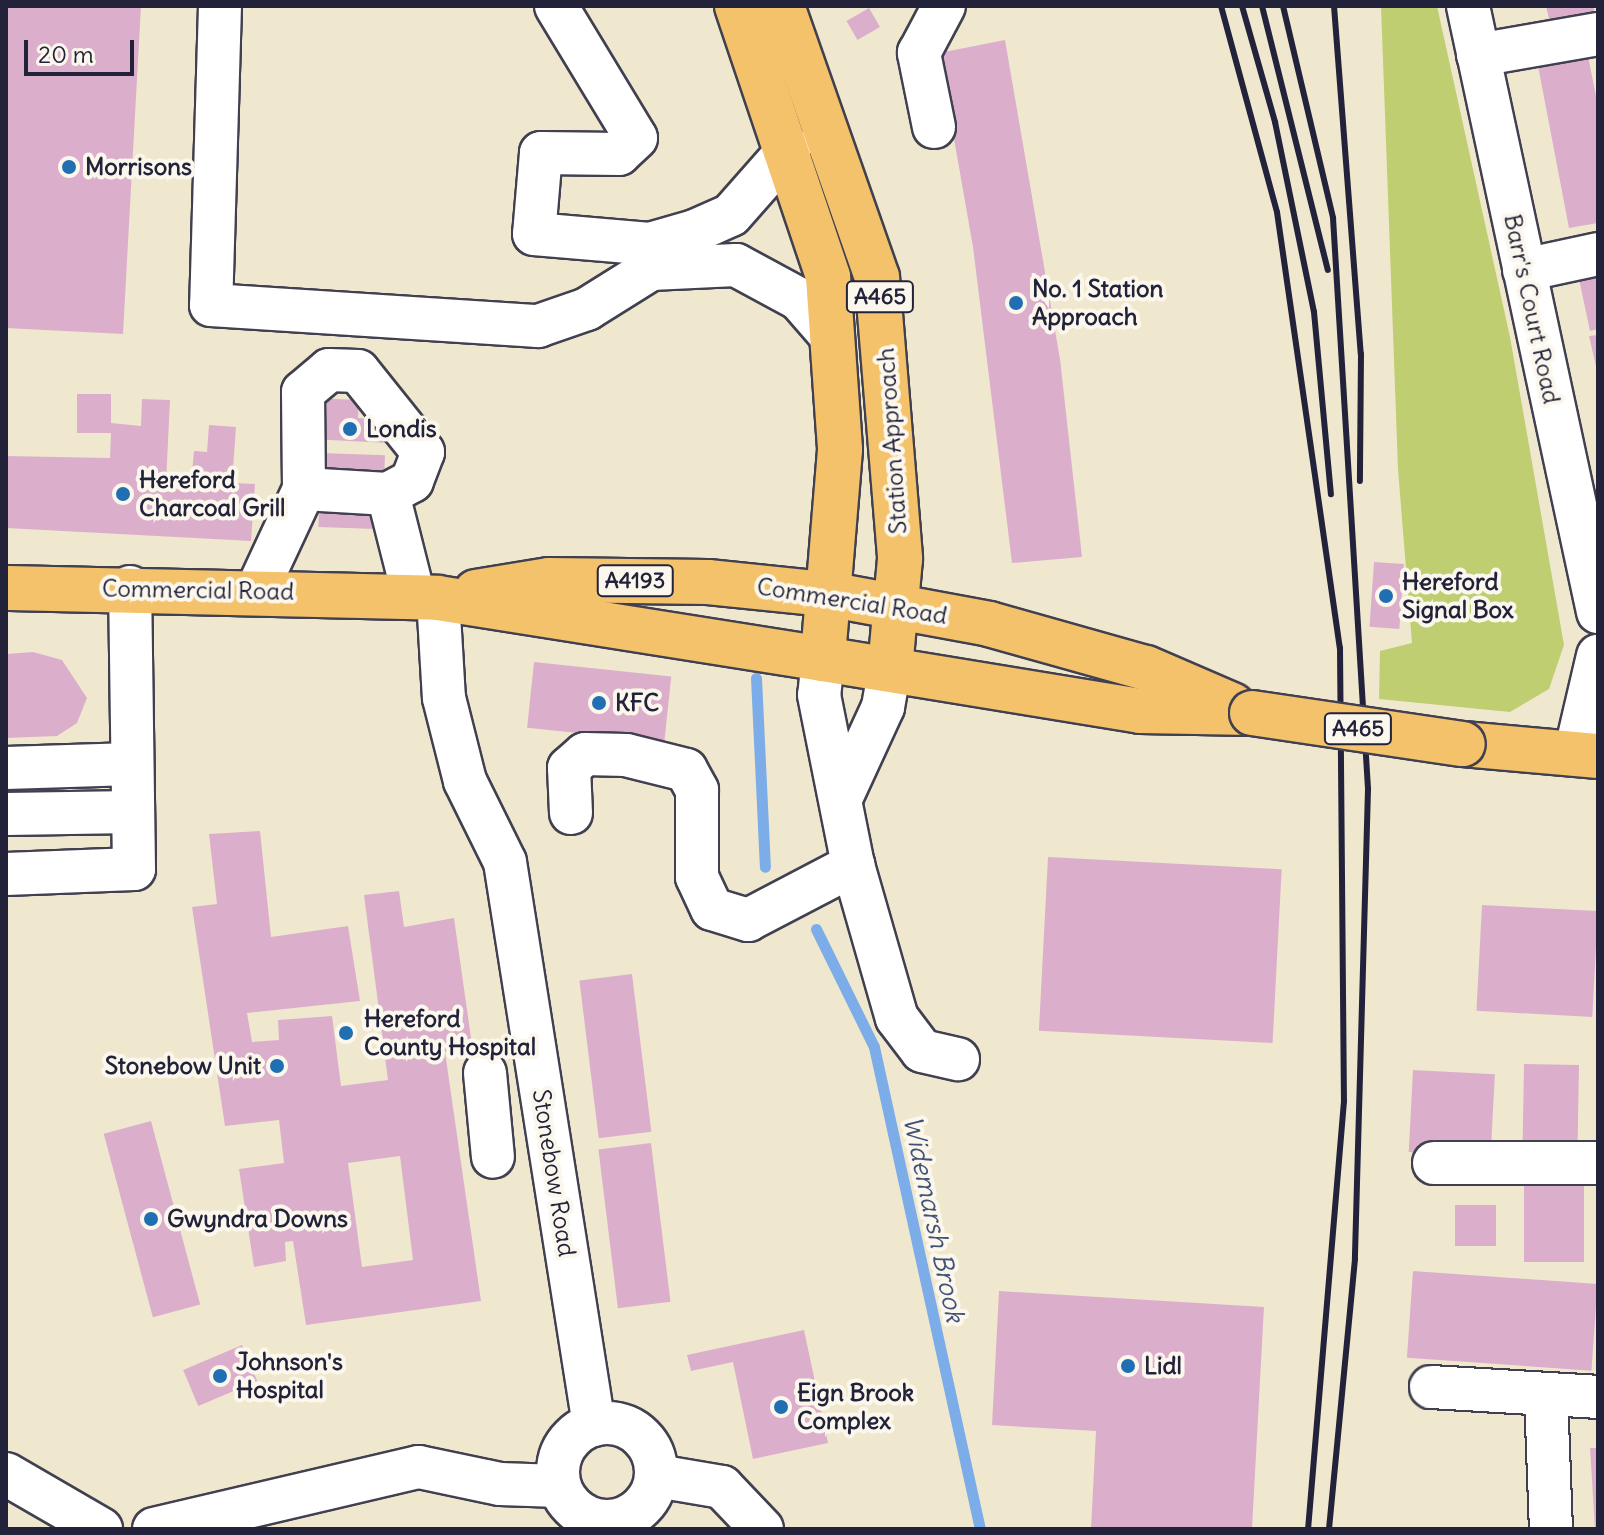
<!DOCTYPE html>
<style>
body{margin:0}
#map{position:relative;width:1604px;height:1535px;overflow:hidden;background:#f0e8ce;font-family:Delius,sans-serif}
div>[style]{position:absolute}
.green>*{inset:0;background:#bece71}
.stream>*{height:11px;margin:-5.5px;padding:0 5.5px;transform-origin:5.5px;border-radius:5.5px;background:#7dade8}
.building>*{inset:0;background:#dbafcc;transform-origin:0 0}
.roads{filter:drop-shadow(2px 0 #414051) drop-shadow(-2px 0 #414051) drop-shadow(0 2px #414051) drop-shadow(0 -2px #414051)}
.minor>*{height:42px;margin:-21px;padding:0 21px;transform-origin:21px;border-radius:21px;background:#fff}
.minor>.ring{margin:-21px;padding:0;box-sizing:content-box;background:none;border:42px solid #fff;border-radius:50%}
.major>*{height:44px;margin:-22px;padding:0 22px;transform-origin:22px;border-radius:22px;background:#f4c26a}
.highway>*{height:44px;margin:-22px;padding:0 22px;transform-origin:22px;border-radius:22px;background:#f4c26a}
.rail>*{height:6px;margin:-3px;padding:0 3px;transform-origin:3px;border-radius:3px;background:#22223b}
.bridges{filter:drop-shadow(2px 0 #414051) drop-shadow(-2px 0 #414051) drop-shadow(0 2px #414051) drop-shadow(0 -2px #414051)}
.highway-bridge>*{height:44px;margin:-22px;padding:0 22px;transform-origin:22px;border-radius:22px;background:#f4c26a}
.dots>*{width:22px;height:22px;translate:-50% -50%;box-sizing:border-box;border:4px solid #fbf7ec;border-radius:50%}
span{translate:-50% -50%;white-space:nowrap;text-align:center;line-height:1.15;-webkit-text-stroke:8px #fbf7ec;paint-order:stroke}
.shield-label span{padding:2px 6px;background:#fbf7ec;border:2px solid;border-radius:6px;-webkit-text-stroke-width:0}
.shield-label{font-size:22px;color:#22223b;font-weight:700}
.poi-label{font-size:24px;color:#22223b;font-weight:700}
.left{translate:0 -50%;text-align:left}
.right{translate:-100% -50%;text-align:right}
.street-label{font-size:24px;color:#22223b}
.water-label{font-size:26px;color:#425378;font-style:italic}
.frame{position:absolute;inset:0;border:8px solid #22223b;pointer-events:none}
.scale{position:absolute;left:24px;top:40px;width:110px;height:36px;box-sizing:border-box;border:4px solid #22223b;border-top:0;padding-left:10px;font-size:24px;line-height:28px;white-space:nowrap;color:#22223b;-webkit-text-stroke:6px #fbf7ec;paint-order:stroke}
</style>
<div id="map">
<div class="green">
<div style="clip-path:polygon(1381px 6px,1437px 6px,1510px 337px,1564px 645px,1549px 689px,1510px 712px,1379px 699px,1380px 651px,1412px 643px,1398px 469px)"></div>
</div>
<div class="stream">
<div style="left:756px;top:678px;width:189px;rotate:87.3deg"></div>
<div style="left:816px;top:929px;width:131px;rotate:63.8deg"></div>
<div style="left:874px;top:1047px;width:494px;rotate:77.6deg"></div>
</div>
<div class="building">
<div style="clip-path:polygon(6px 6px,141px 6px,123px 334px,6px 328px)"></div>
<div style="clip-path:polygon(1546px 6px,1593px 6px,1597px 21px,1552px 32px)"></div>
<div style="left:869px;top:8px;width:22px;height:26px;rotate:60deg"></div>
<div style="clip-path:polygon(1005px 40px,1060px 359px,1082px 557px,1012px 563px,973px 247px,939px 53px)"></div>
<div style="clip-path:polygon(1588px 56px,1598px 106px,1598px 223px,1569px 228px,1538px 66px)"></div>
<div style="clip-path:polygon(1598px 275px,1598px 329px,1590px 331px,1579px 279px)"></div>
<div style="clip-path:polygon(1598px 335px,1598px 371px,1597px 371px,1589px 336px)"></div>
<div style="clip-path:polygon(77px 394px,111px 394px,111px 423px,141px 426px,142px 399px,170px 400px,166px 483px,191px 484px,194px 451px,207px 452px,209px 425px,236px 427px,232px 483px,255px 484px,251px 541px,6px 528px,6px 456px,110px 458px,111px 433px,77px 433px)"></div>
<div style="clip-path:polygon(312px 398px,359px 400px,358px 418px,390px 420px,389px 443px,310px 439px)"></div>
<div style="left:321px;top:453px;width:64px;height:74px;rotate:2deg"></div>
<div style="left:1374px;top:562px;width:30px;height:65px;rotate:4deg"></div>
<div style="clip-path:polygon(33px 652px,62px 660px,87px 698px,77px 723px,57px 736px,6px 738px,6px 654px)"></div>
<div style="left:534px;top:662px;width:138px;height:66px;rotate:6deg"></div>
<div style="clip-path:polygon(evenodd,260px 831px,271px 937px,348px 926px,360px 1001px,247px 1013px,252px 1042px,279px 1040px,278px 1020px,332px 1016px,341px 1086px,388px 1080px,364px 895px,399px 891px,404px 927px,454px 918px,473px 1052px,445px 1052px,481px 1301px,306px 1325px,293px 1241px,285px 1242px,286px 1261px,254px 1267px,239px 1169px,284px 1163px,279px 1120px,225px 1126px,192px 907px,217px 904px,209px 834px,260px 831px,400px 1156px,413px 1260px,362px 1267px,348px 1163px,400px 1156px)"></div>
<div style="left:1048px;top:857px;width:234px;height:174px;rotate:3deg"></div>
<div style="left:1482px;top:905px;width:116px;height:106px;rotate:3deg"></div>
<div style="left:632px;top:974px;width:159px;height:53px;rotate:83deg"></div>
<div style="left:1524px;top:1064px;width:55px;height:78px;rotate:1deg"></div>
<div style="left:1413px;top:1070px;width:82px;height:82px;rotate:3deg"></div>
<div style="left:151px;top:1121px;width:190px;height:49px;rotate:75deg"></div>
<div style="left:651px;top:1143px;width:160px;height:53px;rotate:83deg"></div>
<div style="left:1524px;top:1185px;width:60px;height:77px"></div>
<div style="left:1455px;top:1205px;width:41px;height:41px"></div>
<div style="left:1413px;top:1271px;width:185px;height:87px;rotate:4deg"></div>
<div style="clip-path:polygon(999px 1291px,1264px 1307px,1252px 1529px,1091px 1529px,1096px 1431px,992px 1425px)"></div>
<div style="clip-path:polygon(804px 1330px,828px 1443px,753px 1459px,733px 1362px,691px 1371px,687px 1355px)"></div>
<div style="left:242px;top:1345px;width:39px;height:64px;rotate:67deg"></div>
<div style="clip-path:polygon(1590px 1448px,1598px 1448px,1598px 1529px,1595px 1529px)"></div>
</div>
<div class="roads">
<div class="minor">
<div style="left:220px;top:6px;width:299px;rotate:91.7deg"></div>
<div style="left:211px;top:305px;width:328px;rotate:3.7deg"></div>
<div style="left:538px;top:326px;width:52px;rotate:-19.1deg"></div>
<div style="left:587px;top:309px;width:75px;rotate:-32deg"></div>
<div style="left:651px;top:269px;width:85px;rotate:-2.7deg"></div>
<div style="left:736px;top:265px;width:72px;rotate:28.4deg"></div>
<div style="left:799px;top:299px;width:50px;rotate:49deg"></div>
<div style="left:556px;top:6px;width:154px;rotate:58.8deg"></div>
<div style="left:636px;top:138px;width:23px;rotate:137deg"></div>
<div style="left:619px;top:154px;width:78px;rotate:-179.3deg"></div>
<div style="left:541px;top:153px;width:81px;rotate:94.9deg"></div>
<div style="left:534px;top:234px;width:116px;rotate:4.9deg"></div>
<div style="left:650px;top:244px;width:47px;rotate:-16.1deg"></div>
<div style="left:695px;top:231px;width:39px;rotate:-24deg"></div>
<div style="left:731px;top:215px;width:89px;rotate:-48.6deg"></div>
<div style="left:1468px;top:6px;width:620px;rotate:77.89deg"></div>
<div style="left:1478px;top:55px;width:122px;rotate:-9.9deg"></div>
<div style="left:934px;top:127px;width:76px;rotate:-101.5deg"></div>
<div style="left:919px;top:53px;width:53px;rotate:-62deg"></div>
<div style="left:1524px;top:270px;width:76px;rotate:-12.2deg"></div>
<div style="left:304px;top:489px;width:97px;rotate:-90.6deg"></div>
<div style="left:303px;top:392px;width:34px;rotate:-40deg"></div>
<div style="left:329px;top:370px;width:29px;rotate:2deg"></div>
<div style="left:358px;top:371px;width:104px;rotate:51.3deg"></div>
<div style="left:423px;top:452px;width:31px;rotate:111deg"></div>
<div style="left:412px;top:481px;width:27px;rotate:152deg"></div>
<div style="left:257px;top:590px;width:111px;rotate:-65deg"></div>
<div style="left:304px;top:489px;width:84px;rotate:3.4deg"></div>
<div style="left:388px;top:494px;width:106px;rotate:75.8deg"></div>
<div style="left:438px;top:598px;width:100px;rotate:86.6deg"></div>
<div style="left:444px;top:698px;width:86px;rotate:75.8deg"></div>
<div style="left:465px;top:781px;width:90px;rotate:63.7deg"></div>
<div style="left:505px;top:862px;width:570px;rotate:81.02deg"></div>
<div style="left:823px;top:659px;width:36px;rotate:96deg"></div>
<div style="left:819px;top:695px;width:173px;rotate:78.7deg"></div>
<div style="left:853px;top:865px;width:159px;rotate:74deg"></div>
<div style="left:897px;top:1018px;width:41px;rotate:52.9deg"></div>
<div style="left:922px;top:1051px;width:37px;rotate:13deg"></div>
<div style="left:1575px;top:754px;width:101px;rotate:-76.8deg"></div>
<div style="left:6px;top:768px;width:126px;rotate:-1.8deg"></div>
<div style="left:843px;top:794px;width:96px;rotate:-65.3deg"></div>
<div style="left:883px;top:707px;width:40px;rotate:-80deg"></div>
<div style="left:571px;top:813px;width:45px;rotate:-92.5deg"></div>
<div style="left:569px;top:768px;width:21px;rotate:-41deg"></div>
<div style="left:585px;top:754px;width:41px;rotate:1.4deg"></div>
<div style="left:626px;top:755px;width:62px;rotate:14deg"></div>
<div style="left:686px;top:770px;width:23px;rotate:61deg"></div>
<div style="left:697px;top:790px;width:87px;rotate:90deg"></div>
<div style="left:697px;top:877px;width:35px;rotate:65deg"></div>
<div style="left:712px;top:909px;width:38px;rotate:17deg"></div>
<div style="left:748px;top:920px;width:119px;rotate:-27.6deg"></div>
<div style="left:6px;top:814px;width:127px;rotate:-0.9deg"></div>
<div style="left:6px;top:874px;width:128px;rotate:-2.2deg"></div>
<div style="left:134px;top:869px;width:282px;rotate:-90.8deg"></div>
<div style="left:485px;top:1073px;width:84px;rotate:84.6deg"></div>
<div style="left:1434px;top:1163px;width:164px"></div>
<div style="left:1431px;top:1387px;width:167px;rotate:3.4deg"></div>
<div style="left:1546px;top:1394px;width:135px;rotate:87.9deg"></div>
<div class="ring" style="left:558px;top:1423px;width:56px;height:56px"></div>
<div style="left:6px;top:1474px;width:110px;rotate:30.1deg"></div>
<div style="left:657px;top:1476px;width:66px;rotate:9.6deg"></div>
<div style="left:722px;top:1487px;width:58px;rotate:46.4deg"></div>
<div style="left:154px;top:1529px;width:272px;rotate:-13.2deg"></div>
<div style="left:419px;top:1467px;width:83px;rotate:11.9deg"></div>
<div style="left:500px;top:1484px;width:59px;rotate:1.9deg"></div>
</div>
<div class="major">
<div style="left:6px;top:588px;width:432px;rotate:1.3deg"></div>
<div style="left:438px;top:598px;width:390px;rotate:9deg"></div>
<div style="left:476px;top:592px;width:74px;rotate:-9.3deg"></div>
<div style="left:549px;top:580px;width:159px;rotate:0.7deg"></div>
<div style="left:708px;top:582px;width:126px;rotate:5.9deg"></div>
</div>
<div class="highway">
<div style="left:737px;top:6px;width:286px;rotate:71.4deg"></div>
<div style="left:828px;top:277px;width:173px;rotate:86deg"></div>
<div style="left:840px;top:450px;width:210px;rotate:94.7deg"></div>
<div style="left:823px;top:659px;width:321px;rotate:9.3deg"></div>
<div style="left:1140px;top:711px;width:112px;rotate:1deg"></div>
<div style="left:782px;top:6px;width:287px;rotate:70.7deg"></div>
<div style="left:877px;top:277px;width:283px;rotate:85.3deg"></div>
<div style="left:900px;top:559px;width:109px;rotate:95.2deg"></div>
<div style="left:833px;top:595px;width:159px;rotate:10.5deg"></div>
<div style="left:989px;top:624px;width:163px;rotate:15.7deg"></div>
<div style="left:1146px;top:668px;width:94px;rotate:23.3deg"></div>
<div style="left:1463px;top:744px;width:136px;rotate:5.1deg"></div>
</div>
</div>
<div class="rail">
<div style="left:1221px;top:6px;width:213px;rotate:74.8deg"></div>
<div style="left:1277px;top:212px;width:441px;rotate:81.8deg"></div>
<div style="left:1340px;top:648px;width:453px;rotate:89.5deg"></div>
<div style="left:1344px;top:1101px;width:430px;rotate:94.8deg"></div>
<div style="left:1242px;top:6px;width:121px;rotate:74.1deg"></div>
<div style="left:1275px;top:122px;width:194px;rotate:78.4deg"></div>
<div style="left:1314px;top:312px;width:183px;rotate:84.7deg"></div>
<div style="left:1262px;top:6px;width:272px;rotate:76deg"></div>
<div style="left:1283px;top:6px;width:218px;rotate:76.7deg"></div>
<div style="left:1333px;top:218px;width:572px;rotate:86.49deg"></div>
<div style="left:1368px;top:789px;width:470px;rotate:91.6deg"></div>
<div style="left:1355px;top:1259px;width:271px;rotate:95.5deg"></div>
<div style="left:1334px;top:6px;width:349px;rotate:85.6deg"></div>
<div style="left:1361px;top:354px;width:127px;rotate:90.5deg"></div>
</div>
<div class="bridges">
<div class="highway-bridge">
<div style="left:1252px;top:713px;width:213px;rotate:8.4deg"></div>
</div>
</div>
<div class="dots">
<div style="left:69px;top:167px;background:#1f6fb2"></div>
<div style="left:1016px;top:303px;background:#1f6fb2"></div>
<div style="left:350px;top:429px;background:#1f6fb2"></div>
<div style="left:123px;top:494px;background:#1f6fb2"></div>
<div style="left:1386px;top:596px;background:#1f6fb2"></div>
<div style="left:599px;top:703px;background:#1f6fb2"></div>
<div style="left:346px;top:1033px;background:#1f6fb2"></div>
<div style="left:277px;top:1066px;background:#1f6fb2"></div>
<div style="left:151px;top:1219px;background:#1f6fb2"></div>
<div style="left:1128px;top:1366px;background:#1f6fb2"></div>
<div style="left:220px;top:1376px;background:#1f6fb2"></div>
<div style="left:781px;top:1407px;background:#1f6fb2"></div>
</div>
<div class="shield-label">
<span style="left:880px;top:297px">A465</span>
<span style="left:635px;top:581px">A4193</span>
<span style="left:1358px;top:729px">A465</span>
</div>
<div class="poi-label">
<span class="left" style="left:85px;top:167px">Morrisons</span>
<span class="left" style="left:1032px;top:303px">No. 1 Station<br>Approach</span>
<span class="left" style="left:366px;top:429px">Londis</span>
<span class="left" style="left:139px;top:494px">Hereford<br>Charcoal Grill</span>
<span class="left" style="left:1402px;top:596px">Hereford<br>Signal Box</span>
<span class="left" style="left:615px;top:703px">KFC</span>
<span class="left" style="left:364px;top:1033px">Hereford<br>County Hospital</span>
<span class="right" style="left:261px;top:1066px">Stonebow Unit</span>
<span class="left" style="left:167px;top:1219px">Gwyndra Downs</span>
<span class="left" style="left:236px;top:1376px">Johnson's<br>Hospital</span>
<span class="left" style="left:1144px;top:1366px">Lidl</span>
<span class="left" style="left:797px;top:1407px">Eign Brook<br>Complex</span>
</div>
<div class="street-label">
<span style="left:1532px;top:309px;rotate:78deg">Barr's Court Road</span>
<span style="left:892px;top:441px;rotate:-94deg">Station Approach</span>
<span style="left:198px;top:590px;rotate:1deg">Commercial Road</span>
<span style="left:852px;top:601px;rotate:9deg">Commercial Road</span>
<span style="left:554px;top:1173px;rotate:81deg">Stonebow Road</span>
</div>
<div class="water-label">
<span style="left:934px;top:1219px;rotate:78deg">Widemarsh Brook</span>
</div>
<div class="frame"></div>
<div class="scale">20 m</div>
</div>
